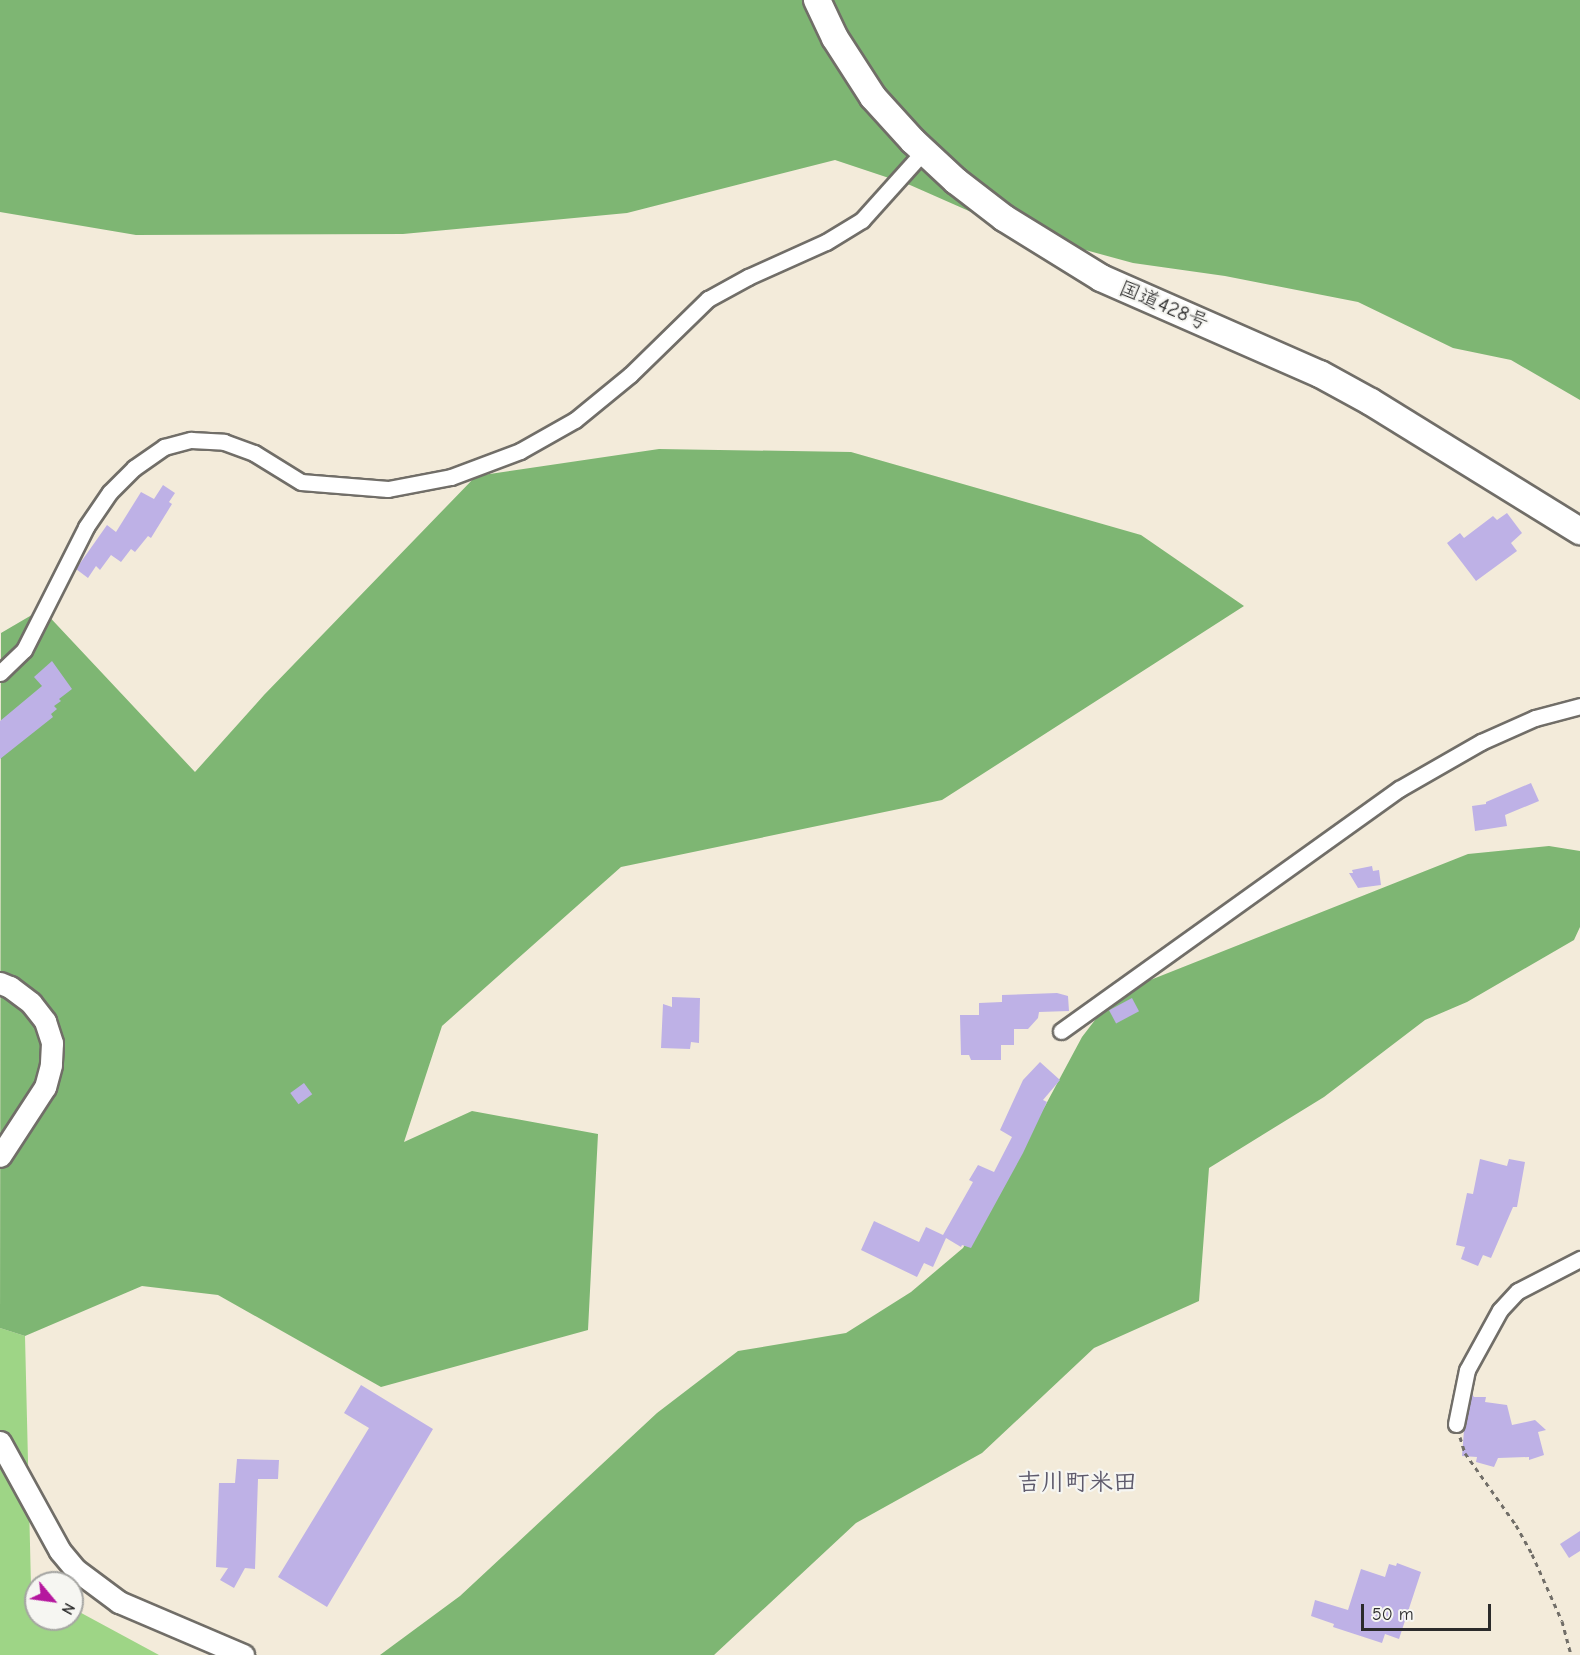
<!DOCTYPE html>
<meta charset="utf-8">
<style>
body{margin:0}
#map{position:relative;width:1580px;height:1655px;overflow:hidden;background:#f3ebda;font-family:"Comic Neue","Klee One",sans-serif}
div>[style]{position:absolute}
.green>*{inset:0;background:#9ed586}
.forest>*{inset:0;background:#7eb673}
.building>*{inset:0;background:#beb1e6;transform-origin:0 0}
.path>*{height:3px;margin-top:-1.5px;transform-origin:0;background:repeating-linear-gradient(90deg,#716e68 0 4.5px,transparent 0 9px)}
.roads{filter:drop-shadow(2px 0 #716e68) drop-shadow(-2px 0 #716e68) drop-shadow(0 2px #716e68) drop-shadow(0 -2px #716e68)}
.street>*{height:15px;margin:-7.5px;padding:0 7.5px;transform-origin:7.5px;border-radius:7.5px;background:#fff}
.secondary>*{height:21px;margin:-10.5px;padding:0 10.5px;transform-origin:10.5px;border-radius:10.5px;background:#fff}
.highway>*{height:26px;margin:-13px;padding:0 13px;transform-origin:13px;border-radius:13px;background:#fff}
span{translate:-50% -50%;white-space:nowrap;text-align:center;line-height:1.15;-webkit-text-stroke:4.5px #f6f6f2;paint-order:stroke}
.street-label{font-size:21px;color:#2b2b2b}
.quarter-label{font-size:24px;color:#5e5a6c;font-weight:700}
.north{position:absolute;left:24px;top:1571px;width:60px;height:60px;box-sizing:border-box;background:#f6f6f2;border:2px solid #a5a5a2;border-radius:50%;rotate:119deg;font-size:16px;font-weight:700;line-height:24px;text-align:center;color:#2b2b2b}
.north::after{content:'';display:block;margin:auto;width:21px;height:27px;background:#b5179e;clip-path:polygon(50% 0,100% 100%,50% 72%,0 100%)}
.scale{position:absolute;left:1361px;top:1604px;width:130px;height:27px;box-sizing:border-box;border:3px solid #2b2b2b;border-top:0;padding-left:8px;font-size:18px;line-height:21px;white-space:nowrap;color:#2b2b2b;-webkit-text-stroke:4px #f6f6f2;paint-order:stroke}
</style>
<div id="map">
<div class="green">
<div style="clip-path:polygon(0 1328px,25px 1336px,31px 1586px,36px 1589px,36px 1619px,72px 1619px,72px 1608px,159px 1655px,0 1655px)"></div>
</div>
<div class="forest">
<div style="clip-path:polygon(0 0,1580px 0,1580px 400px,1511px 360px,1453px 348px,1358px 302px,1225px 276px,1133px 263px,1012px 230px,910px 185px,835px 160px,627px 213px,403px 234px,136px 235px,0 212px)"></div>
<div style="clip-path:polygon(659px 449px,851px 452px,1141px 535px,1244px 606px,942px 800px,621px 867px,442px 1026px,404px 1142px,472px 1111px,598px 1134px,588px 1330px,381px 1387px,218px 1295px,142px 1286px,25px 1336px,0 1328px,1px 633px,42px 609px,195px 772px,264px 695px,476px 476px)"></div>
<div style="clip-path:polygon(1549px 846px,1580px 851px,1580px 927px,1574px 940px,1467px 1002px,1425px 1020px,1324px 1097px,1209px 1168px,1199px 1301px,1094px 1348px,982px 1453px,856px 1523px,714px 1655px,380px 1655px,460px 1596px,657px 1413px,738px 1351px,846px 1333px,911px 1292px,963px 1248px,1045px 1106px,1082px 1037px,1115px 994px,1468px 854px)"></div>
</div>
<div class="building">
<div style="clip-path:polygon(163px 485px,175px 493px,169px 502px,172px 504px,151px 538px,148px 536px,135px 552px,131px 549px,121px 562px,111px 555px,100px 570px,96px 566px,88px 578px,76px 569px,107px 525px,116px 532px,141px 492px,154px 499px)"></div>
<div style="clip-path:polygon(1507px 513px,1522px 533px,1511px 543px,1517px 551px,1476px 581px,1447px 543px,1460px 533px,1464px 538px,1493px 516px,1497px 520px)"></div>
<div style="clip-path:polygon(52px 661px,72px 689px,59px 699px,61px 701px,54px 706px,57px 709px,51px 714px,53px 717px,0 759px,0 721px,42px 686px,34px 677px)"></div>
<div style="clip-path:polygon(1531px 783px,1539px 801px,1505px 815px,1507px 826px,1475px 831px,1472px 806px,1486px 804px,1486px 802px)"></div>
<div style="clip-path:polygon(1372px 866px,1373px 871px,1379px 870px,1381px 885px,1358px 888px,1349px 873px,1353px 873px,1352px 870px)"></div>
<div style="clip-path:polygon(1057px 993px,1068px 996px,1069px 1011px,1039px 1012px,1038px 1018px,1028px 1029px,1014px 1029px,1014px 1045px,1001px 1045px,1001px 1060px,971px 1060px,969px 1055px,961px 1055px,960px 1015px,979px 1015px,979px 1003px,1002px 1002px,1002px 995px)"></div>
<div style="clip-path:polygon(672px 997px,700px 998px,699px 1043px,691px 1042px,690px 1049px,661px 1048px,663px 1004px,672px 1007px)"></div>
<div style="left:1132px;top:998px;width:15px;height:26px;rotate:62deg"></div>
<div style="clip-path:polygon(1040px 1062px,1060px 1080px,1043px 1100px,1047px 1102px,1023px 1153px,971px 1248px,962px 1245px,961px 1247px,946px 1238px,933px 1267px,924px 1263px,917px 1277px,861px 1250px,874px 1221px,919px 1242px,926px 1227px,943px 1235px,973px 1182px,969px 1180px,978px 1165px,994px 1172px,1012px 1137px,1000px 1130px,1023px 1080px)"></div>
<div style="left:304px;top:1083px;width:14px;height:17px;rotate:54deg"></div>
<div style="clip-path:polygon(1480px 1159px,1507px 1166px,1509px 1159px,1525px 1162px,1517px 1207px,1513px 1207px,1491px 1258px,1483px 1255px,1478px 1266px,1461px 1259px,1465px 1247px,1456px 1245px,1467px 1193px,1473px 1194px)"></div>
<div style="clip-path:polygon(361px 1385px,433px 1429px,327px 1607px,278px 1577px,369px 1428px,344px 1413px)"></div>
<div style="clip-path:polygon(1472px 1394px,1474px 1397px,1486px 1397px,1485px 1402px,1507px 1405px,1512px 1425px,1535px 1420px,1546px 1430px,1538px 1432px,1544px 1455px,1529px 1460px,1529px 1457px,1498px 1458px,1494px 1467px,1476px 1462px,1477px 1457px,1462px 1456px,1464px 1430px)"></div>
<div style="clip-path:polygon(237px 1459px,279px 1460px,278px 1479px,258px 1479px,255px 1569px,245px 1568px,234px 1588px,220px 1580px,228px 1568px,216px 1567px,219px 1483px,235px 1483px)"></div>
<div style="clip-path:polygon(1580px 1531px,1580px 1551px,1569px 1558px,1560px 1544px)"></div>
<div style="clip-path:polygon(1397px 1563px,1421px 1572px,1399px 1639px,1385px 1634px,1382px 1643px,1333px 1627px,1334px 1624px,1311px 1616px,1315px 1600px,1348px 1610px,1361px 1569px,1385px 1577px,1389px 1564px,1396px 1566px)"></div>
</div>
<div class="path">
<div style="left:1460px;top:1437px;width:17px;rotate:73deg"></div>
<div style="left:1465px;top:1453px;width:88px;rotate:54.7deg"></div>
<div style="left:1516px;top:1525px;width:33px;rotate:61deg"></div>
<div style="left:1532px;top:1554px;width:73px;rotate:65.9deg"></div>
<div style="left:1562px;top:1621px;width:35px;rotate:75deg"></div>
</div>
<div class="roads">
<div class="street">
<div style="left:0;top:673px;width:33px;rotate:-44deg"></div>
<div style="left:24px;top:650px;width:138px;rotate:-63.2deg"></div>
<div style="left:86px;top:527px;width:42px;rotate:-55.6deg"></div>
<div style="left:110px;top:492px;width:34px;rotate:-45deg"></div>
<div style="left:134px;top:468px;width:37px;rotate:-35deg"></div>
<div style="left:164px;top:447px;width:28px;rotate:-15deg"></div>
<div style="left:191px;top:440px;width:33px;rotate:3deg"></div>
<div style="left:224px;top:442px;width:32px;rotate:20deg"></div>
<div style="left:254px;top:453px;width:55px;rotate:31.7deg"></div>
<div style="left:301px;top:482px;width:87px;rotate:4.6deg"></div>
<div style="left:388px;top:489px;width:64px;rotate:-10.8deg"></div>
<div style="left:451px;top:477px;width:74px;rotate:-20.6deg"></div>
<div style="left:520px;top:451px;width:63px;rotate:-29.4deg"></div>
<div style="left:575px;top:420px;width:71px;rotate:-39.3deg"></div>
<div style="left:630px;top:375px;width:109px;rotate:-44.3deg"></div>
<div style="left:708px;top:299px;width:46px;rotate:-28.8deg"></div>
<div style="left:748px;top:277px;width:85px;rotate:-24.2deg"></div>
<div style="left:826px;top:242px;width:42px;rotate:-31.4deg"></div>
<div style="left:862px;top:220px;width:93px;rotate:-48.1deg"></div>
<div style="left:1061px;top:1031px;width:416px;rotate:-35.6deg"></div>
<div style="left:1399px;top:789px;width:95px;rotate:-29.8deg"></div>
<div style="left:1481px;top:742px;width:59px;rotate:-24deg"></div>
<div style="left:1535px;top:718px;width:47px;rotate:-14.9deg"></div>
<div style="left:1456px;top:1424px;width:55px;rotate:-78.5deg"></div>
<div style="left:1467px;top:1370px;width:68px;rotate:-61.2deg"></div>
<div style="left:1500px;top:1310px;width:26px;rotate:-47deg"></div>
<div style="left:1518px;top:1291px;width:70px;rotate:-27.3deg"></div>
</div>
<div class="secondary">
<div style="left:0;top:983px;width:11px;rotate:22deg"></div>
<div style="left:10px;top:987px;width:26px;rotate:37deg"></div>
<div style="left:31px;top:1003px;width:23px;rotate:52deg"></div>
<div style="left:45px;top:1021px;width:23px;rotate:72deg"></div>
<div style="left:52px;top:1043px;width:22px;rotate:93deg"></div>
<div style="left:51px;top:1065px;width:23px;rotate:105deg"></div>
<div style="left:45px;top:1087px;width:82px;rotate:123.1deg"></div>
<div style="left:0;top:1442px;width:124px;rotate:61.2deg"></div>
<div style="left:60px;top:1551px;width:25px;rotate:50deg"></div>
<div style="left:76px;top:1570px;width:54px;rotate:36.7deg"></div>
<div style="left:119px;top:1602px;width:135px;rotate:23.1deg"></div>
</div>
<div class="highway">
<div style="left:817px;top:0;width:42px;rotate:64.7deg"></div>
<div style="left:835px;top:38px;width:70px;rotate:57.2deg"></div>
<div style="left:873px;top:97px;width:59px;rotate:47.7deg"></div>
<div style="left:913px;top:141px;width:59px;rotate:42.9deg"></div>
<div style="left:956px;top:181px;width:61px;rotate:37.6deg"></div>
<div style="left:1004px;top:218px;width:114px;rotate:31.7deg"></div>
<div style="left:1101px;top:278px;width:239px;rotate:23.7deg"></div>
<div style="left:1320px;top:374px;width:58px;rotate:28.8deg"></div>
<div style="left:1371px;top:402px;width:246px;rotate:31.7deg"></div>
</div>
</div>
<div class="street-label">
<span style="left:1164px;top:305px;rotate:23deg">国道428号</span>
</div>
<div class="quarter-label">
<span style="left:1077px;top:1483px">吉川町米田</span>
</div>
<div class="north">N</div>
<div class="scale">50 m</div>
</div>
